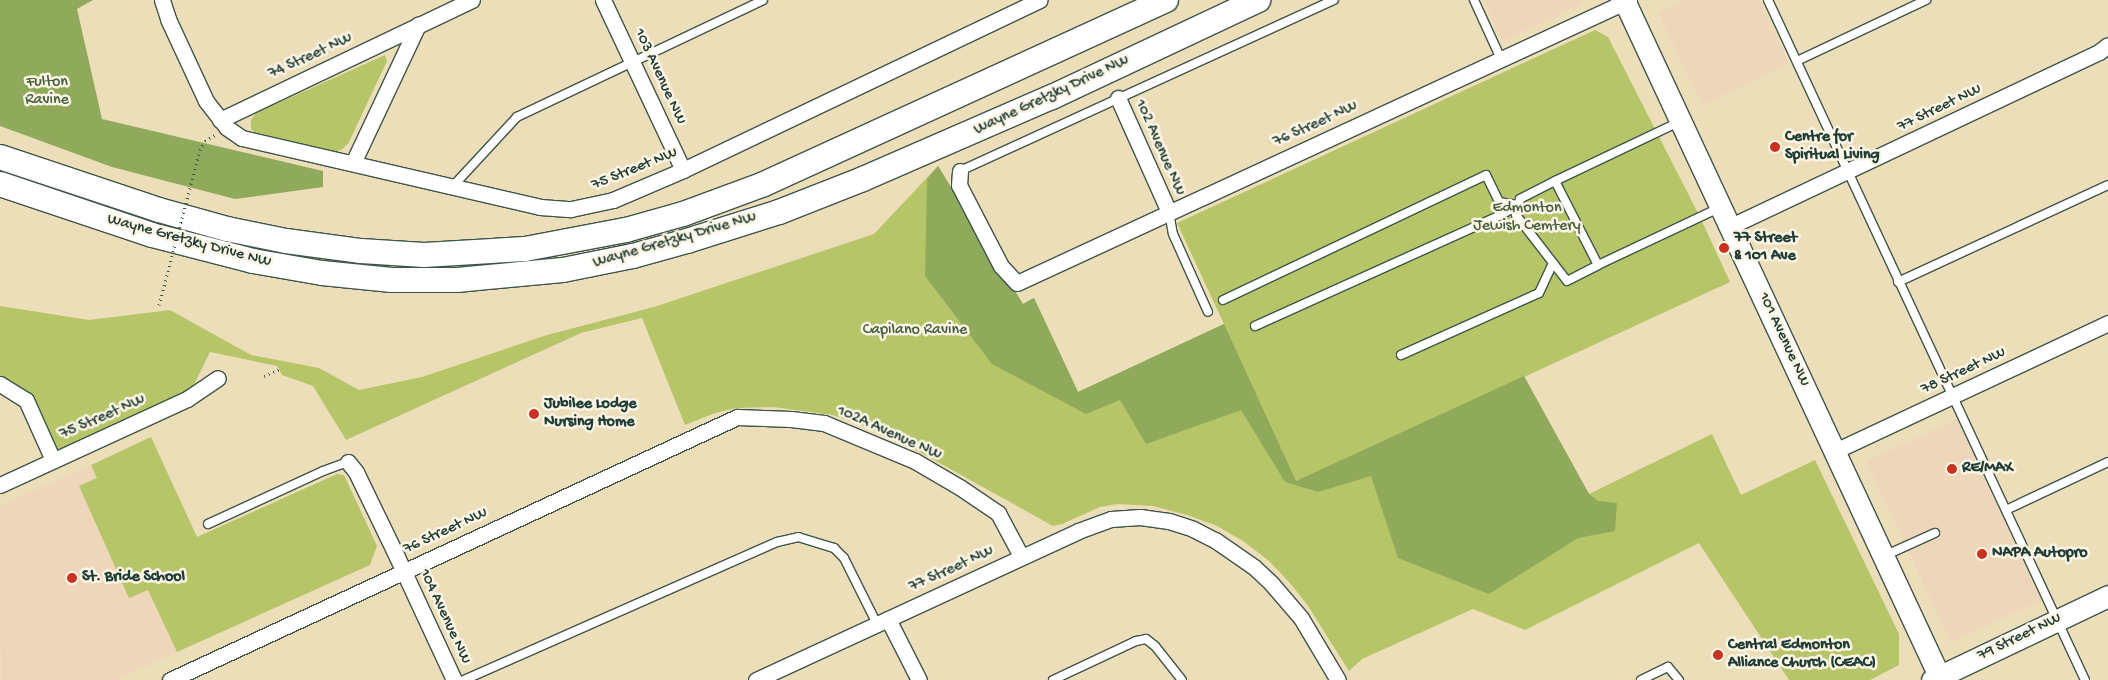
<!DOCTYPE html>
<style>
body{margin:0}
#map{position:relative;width:2108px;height:680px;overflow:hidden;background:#eddeba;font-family:"Gochi Hand",sans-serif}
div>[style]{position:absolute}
.built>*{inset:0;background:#eed6bb;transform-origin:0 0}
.green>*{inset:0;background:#b6c568}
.forest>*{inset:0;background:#90aa5c}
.path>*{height:3px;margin-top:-1.5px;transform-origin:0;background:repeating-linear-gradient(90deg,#3e5548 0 1px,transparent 0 5px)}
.roads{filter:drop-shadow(1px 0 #3e5548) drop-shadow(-1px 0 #3e5548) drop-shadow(0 1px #3e5548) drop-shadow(0 -1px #3e5548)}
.lane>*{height:8px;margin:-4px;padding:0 4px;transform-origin:4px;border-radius:4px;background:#fff}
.street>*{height:15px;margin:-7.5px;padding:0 7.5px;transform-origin:7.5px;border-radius:7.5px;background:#fff}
.secondary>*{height:21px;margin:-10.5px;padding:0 10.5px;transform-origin:10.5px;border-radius:10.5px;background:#fff}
.primary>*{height:24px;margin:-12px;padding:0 12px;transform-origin:12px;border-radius:12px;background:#fff}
.path-bridge>*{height:3px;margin-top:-1.5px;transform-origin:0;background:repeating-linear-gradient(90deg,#3e5548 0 1px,transparent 0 5px)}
.dots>*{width:14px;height:14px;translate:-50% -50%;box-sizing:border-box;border:2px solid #fcf5e5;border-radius:50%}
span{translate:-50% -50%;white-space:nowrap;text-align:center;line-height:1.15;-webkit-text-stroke:5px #fcf5e5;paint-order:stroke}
.street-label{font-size:16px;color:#1f3d34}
.park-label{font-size:16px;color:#455f41}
.poi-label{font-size:16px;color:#1f3d34;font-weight:700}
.left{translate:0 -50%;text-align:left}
</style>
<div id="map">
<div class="built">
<div style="clip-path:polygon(1484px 0,1583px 0,1581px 4px,1502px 41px)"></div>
<div style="clip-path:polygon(1684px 0,1759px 0,1789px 64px,1702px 105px,1658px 12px)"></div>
<div style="left:1957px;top:419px;width:200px;height:100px;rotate:65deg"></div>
<div style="clip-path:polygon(91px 465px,177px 652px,115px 680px,1px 680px,0 505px)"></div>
</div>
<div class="green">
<div style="clip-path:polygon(1595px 30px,1608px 37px,1700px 217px,1730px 282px,1524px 377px,1589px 494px,1712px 434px,1741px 495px,1815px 460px,1899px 634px,1899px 665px,1870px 680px,1789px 680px,1699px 543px,1525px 630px,1473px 609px,1362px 659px,1349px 671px,1308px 606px,1291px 584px,1268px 560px,1243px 541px,1217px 526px,1187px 515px,1153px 506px,1118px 504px,1100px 507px,1062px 524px,1053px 526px,889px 435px,833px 415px,773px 407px,736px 408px,715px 413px,685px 425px,642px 318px,581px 333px,346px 440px,313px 386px,282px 375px,277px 366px,210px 352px,187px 399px,53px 460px,26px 400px,0 384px,0 306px,89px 320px,170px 310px,251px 355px,319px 368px,359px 390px,422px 377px,547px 335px,654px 307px,874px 234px,938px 166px,1023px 304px,1034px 298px,1078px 392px,1224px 324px,1177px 223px)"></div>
<div style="clip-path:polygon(385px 55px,387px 61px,348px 144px,341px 150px,332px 152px,257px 135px,251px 129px,251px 120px,256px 113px)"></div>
<div style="clip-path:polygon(151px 437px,197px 537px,337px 474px,344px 475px,377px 546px,370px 565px,177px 652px,148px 590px,129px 598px,79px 486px,97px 478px,91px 465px)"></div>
</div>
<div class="forest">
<div style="clip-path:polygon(0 0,93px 0,77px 9px,102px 119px,323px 171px,323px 187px,235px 199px,112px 167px,0 126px)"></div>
<div style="clip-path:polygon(938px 166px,1023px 304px,1034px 298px,1078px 392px,1224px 324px,1296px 481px,1524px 376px,1589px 494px,1598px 501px,1617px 503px,1615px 531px,1578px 538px,1489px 594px,1398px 558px,1371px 476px,1318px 492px,1285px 482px,1241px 410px,1146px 444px,1120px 400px,1086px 414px,992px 364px,925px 276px,927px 179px)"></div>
</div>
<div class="path">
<div style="left:200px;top:150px;width:10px;rotate:-61deg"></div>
<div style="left:205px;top:141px;width:12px;rotate:-31deg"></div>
<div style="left:264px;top:376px;width:17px;rotate:-24deg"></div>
</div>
<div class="roads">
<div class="lane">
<div style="left:1474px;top:0;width:65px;rotate:65.4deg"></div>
<div style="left:1768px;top:0;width:750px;rotate:65.01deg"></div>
<div style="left:1797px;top:61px;width:143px;rotate:-25.3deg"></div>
<div style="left:1679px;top:122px;width:137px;rotate:154.6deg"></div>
<div style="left:1555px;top:181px;width:94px;rotate:62.9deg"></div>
<div style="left:1598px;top:265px;width:134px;rotate:-25.2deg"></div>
<div style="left:960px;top:171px;width:411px;rotate:-24.6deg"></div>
<div style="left:1555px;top:181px;width:39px;rotate:153deg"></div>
<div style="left:1520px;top:199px;width:16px;rotate:104deg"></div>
<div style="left:1516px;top:215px;width:83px;rotate:52.3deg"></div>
<div style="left:1567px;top:281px;width:35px;rotate:-27deg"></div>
<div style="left:453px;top:186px;width:94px;rotate:-47.2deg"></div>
<div style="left:517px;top:117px;width:272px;rotate:-25.4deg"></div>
<div style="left:1169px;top:212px;width:22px;rotate:80deg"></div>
<div style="left:1173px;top:234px;width:85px;rotate:65.8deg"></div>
<div style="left:1898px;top:282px;width:231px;rotate:-24.8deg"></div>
<div style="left:1223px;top:300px;width:291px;rotate:-25.4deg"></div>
<div style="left:1486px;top:175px;width:30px;rotate:64deg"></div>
<div style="left:1499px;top:202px;width:19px;rotate:9deg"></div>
<div style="left:1255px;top:326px;width:270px;rotate:-24.3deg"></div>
<div style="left:1501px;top:215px;width:20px;rotate:-30deg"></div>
<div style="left:1401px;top:355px;width:151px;rotate:-24.2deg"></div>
<div style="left:1539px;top:293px;width:33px;rotate:-65deg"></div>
<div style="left:2006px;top:510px;width:113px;rotate:-25.2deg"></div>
<div style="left:208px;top:524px;width:127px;rotate:-24.7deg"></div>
<div style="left:323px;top:471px;width:27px;rotate:-20deg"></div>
<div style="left:1884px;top:556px;width:56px;rotate:-24.3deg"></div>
<div style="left:464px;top:680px;width:342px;rotate:-23.8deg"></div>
<div style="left:777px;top:542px;width:22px;rotate:-13deg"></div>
<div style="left:798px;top:537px;width:38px;rotate:17deg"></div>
<div style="left:834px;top:548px;width:14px;rotate:45deg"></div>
<div style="left:844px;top:558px;width:74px;rotate:63.4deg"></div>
<div style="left:1053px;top:680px;width:92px;rotate:-25.2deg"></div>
<div style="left:1136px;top:641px;width:10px;rotate:-11deg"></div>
<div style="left:1146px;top:639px;width:11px;rotate:38deg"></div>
<div style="left:1155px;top:646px;width:43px;rotate:51.5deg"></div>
<div style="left:1641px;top:680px;width:30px;rotate:-26deg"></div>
<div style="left:1668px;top:667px;width:17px;rotate:50deg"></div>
</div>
<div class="street">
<div style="left:162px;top:0;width:20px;rotate:72deg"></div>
<div style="left:168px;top:19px;width:90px;rotate:65.1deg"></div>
<div style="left:206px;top:101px;width:33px;rotate:52deg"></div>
<div style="left:226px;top:127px;width:19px;rotate:35deg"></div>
<div style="left:242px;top:138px;width:306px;rotate:13deg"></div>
<div style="left:540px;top:207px;width:31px;rotate:4deg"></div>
<div style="left:571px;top:209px;width:43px;rotate:-12.1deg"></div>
<div style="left:613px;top:200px;width:76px;rotate:-23.2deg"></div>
<div style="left:683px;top:170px;width:395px;rotate:-25.5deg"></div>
<div style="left:603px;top:0;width:188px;rotate:64.8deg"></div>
<div style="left:1118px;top:98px;width:125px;rotate:65.9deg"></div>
<div style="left:220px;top:120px;width:279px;rotate:-25.5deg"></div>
<div style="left:353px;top:163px;width:153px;rotate:-64.8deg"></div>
<div style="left:960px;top:171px;width:14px;rotate:94deg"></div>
<div style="left:959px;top:185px;width:91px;rotate:62.6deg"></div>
<div style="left:1001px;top:266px;width:23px;rotate:47deg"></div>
<div style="left:1017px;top:283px;width:674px;rotate:-24.82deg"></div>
<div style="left:1731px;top:226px;width:407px;rotate:-25.3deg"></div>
<div style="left:2099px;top:52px;width:11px;rotate:-38deg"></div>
<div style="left:0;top:384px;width:31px;rotate:32deg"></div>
<div style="left:26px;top:400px;width:66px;rotate:65.8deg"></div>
<div style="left:1835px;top:451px;width:302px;rotate:-25.1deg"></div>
<div style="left:348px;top:462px;width:13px;rotate:51deg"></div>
<div style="left:356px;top:472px;width:94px;rotate:64.2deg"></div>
<div style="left:397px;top:557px;width:136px;rotate:65.1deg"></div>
<div style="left:0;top:485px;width:206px;rotate:-24.7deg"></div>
<div style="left:187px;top:399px;width:37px;rotate:-34deg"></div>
<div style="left:888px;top:619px;width:68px;rotate:63.1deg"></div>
<div style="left:170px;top:680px;width:625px;rotate:-24.88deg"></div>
<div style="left:737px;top:417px;width:54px;rotate:2.1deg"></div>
<div style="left:791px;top:419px;width:33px;rotate:7deg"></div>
<div style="left:824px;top:423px;width:99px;rotate:22.7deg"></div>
<div style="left:915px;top:461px;width:53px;rotate:30.4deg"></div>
<div style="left:961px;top:488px;width:45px;rotate:34deg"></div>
<div style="left:998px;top:513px;width:49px;rotate:61.9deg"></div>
<div style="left:756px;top:680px;width:355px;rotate:-24.8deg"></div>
<div style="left:1078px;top:531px;width:35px;rotate:-20deg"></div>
<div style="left:1111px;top:519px;width:29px;rotate:-4deg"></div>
<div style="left:1140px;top:517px;width:29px;rotate:8deg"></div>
<div style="left:1169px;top:521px;width:25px;rotate:18deg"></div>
<div style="left:1193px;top:529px;width:25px;rotate:27deg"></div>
<div style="left:1215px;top:540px;width:47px;rotate:34.7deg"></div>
<div style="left:1254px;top:567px;width:23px;rotate:43deg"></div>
<div style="left:1271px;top:583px;width:46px;rotate:49.4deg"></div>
<div style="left:1301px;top:618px;width:72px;rotate:59.2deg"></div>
</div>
<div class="secondary">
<div style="left:1624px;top:0;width:750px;rotate:65.01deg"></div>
<div style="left:1932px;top:680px;width:195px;rotate:-25.5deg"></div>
</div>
<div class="primary">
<div style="left:1623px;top:0;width:3px;rotate:45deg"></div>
<div style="left:0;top:157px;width:168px;rotate:18.4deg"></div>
<div style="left:159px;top:210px;width:71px;rotate:15.6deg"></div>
<div style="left:227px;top:229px;width:60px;rotate:11.5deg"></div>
<div style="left:286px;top:241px;width:76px;rotate:7.6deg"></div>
<div style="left:361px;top:251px;width:63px;rotate:3.6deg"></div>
<div style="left:424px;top:255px;width:101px;rotate:-3.4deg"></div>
<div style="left:525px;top:249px;width:103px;rotate:-10.7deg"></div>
<div style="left:626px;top:230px;width:59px;rotate:-15.7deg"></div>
<div style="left:683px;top:214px;width:86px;rotate:-20.3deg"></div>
<div style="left:764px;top:184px;width:442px;rotate:-24.6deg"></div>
<div style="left:0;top:184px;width:160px;rotate:18.5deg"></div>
<div style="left:152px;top:235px;width:104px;rotate:14.4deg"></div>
<div style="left:253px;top:261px;width:70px;rotate:9.9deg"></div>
<div style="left:322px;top:273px;width:70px;rotate:5.7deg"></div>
<div style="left:392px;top:280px;width:65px"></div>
<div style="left:457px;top:280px;width:106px;rotate:-5.4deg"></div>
<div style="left:563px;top:270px;width:71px;rotate:-11.3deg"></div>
<div style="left:633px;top:256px;width:56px;rotate:-15.5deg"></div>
<div style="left:687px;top:241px;width:96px;rotate:-17.5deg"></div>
<div style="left:779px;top:212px;width:90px;rotate:-21.4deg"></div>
<div style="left:863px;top:179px;width:206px;rotate:-23.5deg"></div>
<div style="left:1052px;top:97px;width:228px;rotate:-25.2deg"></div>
</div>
</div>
<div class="path-bridge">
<div style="left:159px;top:305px;width:160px;rotate:-75.2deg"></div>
</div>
<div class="dots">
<div style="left:1775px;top:147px;background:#c8321e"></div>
<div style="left:1724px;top:248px;background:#c8321e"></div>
<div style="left:534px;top:414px;background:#c8321e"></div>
<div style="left:1952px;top:469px;background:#c8321e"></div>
<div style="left:1982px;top:554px;background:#c8321e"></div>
<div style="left:72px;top:578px;background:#c8321e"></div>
<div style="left:1718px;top:655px;background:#c8321e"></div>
</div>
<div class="street-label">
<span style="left:311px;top:57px;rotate:-25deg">74 Street NW</span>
<span style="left:659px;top:77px;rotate:65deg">103 Avenue NW</span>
<span style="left:1052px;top:96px;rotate:-25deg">Wayne Gretzky Drive NW</span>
<span style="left:1940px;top:109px;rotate:-26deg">77 Street NW</span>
<span style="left:1316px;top:125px;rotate:-25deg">76 Street NW</span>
<span style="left:1159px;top:148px;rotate:66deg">102 Avenue NW</span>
<span style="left:635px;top:170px;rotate:-22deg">75 Street NW</span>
<span style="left:675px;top:241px;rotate:-16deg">Wayne Gretzky Drive NW</span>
<span style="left:189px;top:242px;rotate:15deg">Wayne Gretzky Drive NW</span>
<span style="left:1783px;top:340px;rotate:65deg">101 Avenue NW</span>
<span style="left:1964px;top:372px;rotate:-25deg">78 Street NW</span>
<span style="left:103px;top:418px;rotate:-24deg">75 Street NW</span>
<span style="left:889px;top:434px;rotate:24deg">102A Avenue NW</span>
<span style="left:446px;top:532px;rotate:-25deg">76 Street NW</span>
<span style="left:952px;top:570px;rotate:-25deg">77 Street NW</span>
<span style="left:444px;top:617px;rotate:65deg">104 Avenue NW</span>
<span style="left:2020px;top:638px;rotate:-26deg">79 Street NW</span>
</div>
<div class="park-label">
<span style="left:47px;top:92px">Fulton<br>Ravine</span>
<span style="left:1527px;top:218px">Edmonton<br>Jewish Cemtery</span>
<span style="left:915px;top:331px">Capilano Ravine</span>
</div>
<div class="poi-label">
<span class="left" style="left:1785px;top:147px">Centre for<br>Spiritual Living</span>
<span class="left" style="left:1734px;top:248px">77 Street<br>&amp; 101 Ave</span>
<span class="left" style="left:544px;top:414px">Jubilee Lodge<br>Nursing Home</span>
<span class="left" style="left:1962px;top:469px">RE/MAX</span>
<span class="left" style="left:1992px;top:554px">NAPA Autopro</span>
<span class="left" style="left:82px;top:578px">St. Bride School</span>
<span class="left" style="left:1728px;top:655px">Central Edmonton<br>Alliance Church (CEAC)</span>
</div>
</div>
